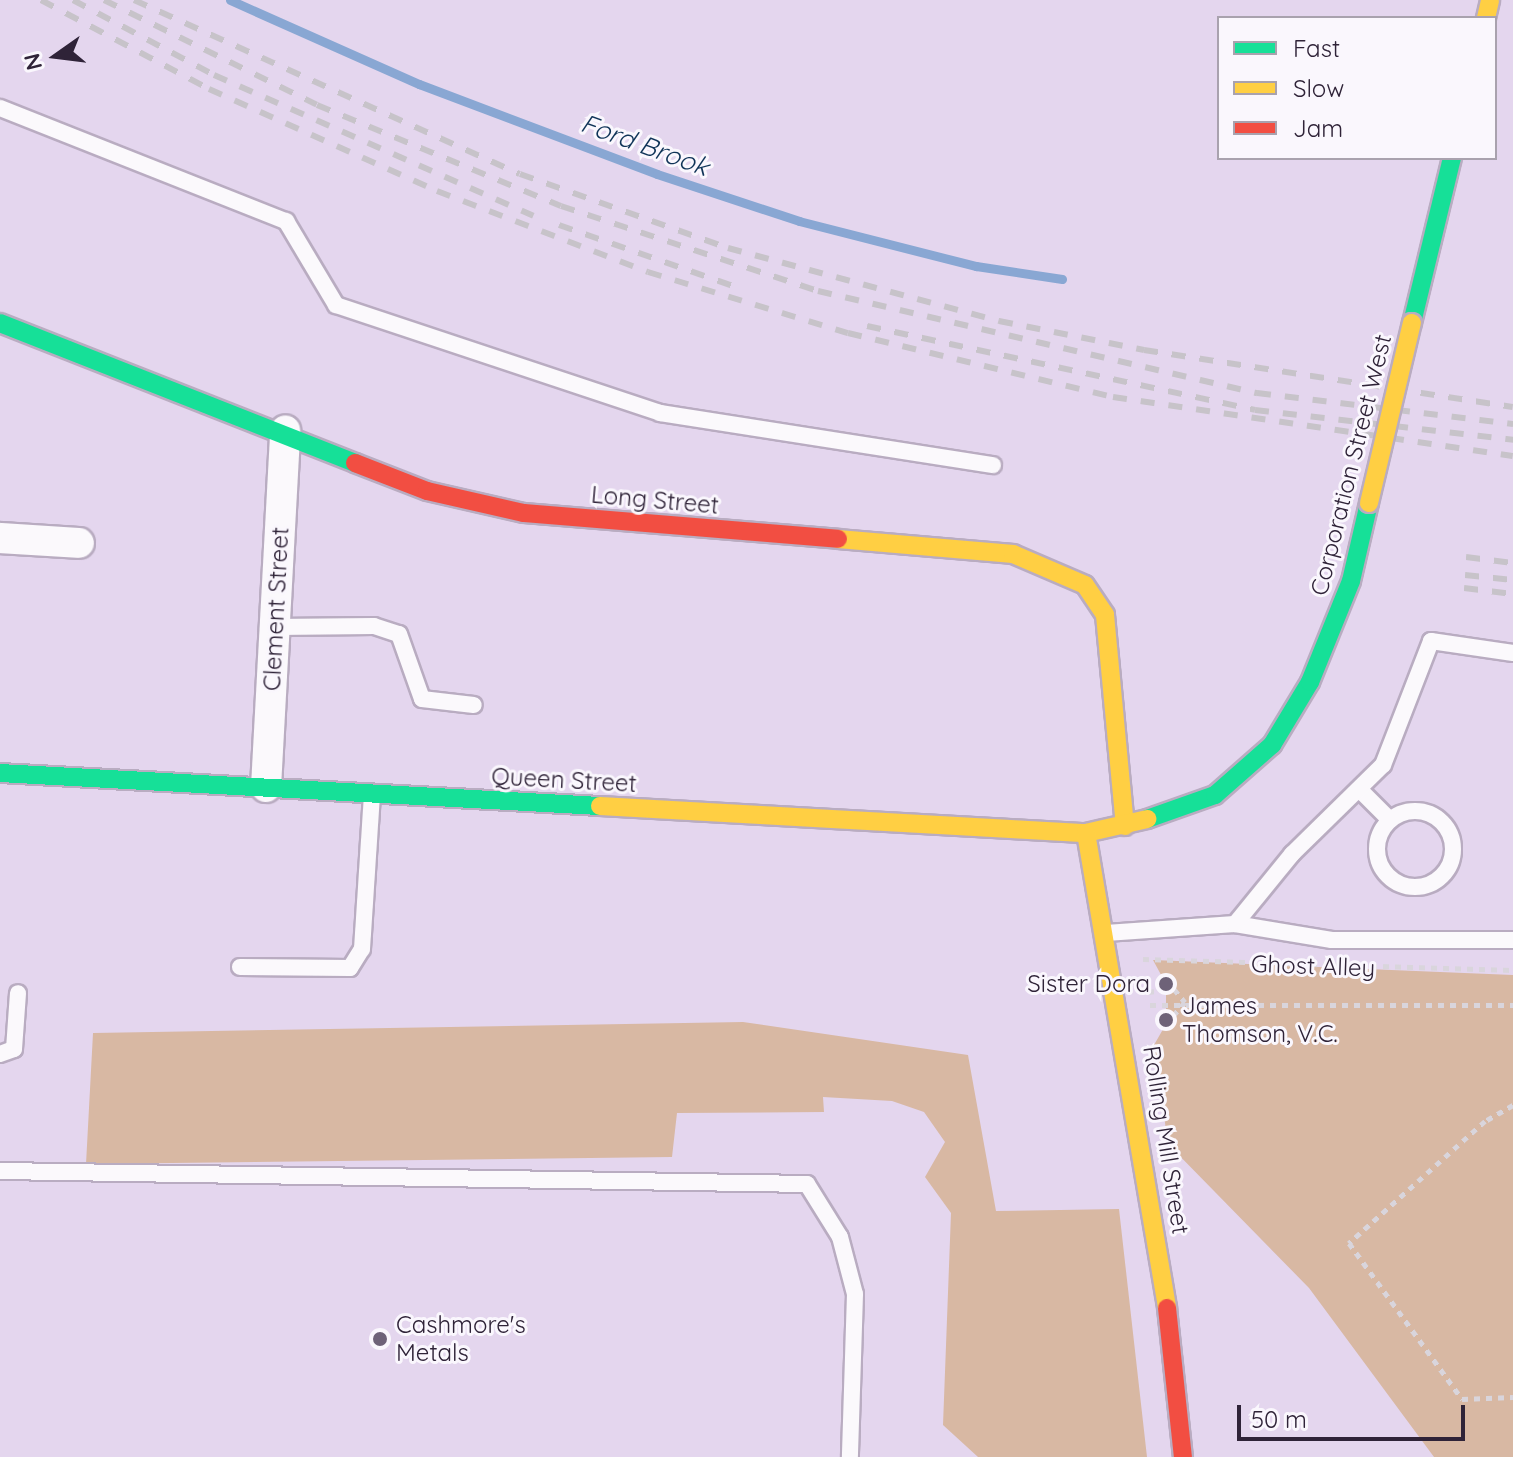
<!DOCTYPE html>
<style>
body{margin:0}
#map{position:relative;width:1513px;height:1457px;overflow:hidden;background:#e4d6ee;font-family:Quicksand,sans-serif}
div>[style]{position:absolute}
.green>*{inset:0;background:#d8b8a3}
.stream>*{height:9px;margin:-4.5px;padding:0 4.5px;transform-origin:4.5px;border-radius:4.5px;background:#89a7d3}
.path>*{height:5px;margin-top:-2.5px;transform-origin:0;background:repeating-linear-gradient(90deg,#d9d5dc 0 6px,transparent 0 12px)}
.roads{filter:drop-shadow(2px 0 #b9acc1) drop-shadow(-2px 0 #b9acc1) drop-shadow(0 2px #b9acc1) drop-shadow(0 -2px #b9acc1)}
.lane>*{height:16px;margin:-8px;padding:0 8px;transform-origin:8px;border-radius:8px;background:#fbf9fc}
.lane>.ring{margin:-8px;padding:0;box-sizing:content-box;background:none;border:16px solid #fbf9fc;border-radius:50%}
.street>*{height:30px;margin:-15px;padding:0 15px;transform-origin:15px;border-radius:15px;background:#fbf9fc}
.fast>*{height:18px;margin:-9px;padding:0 9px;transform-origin:9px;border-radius:9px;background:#16e098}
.slow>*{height:18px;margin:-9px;padding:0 9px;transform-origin:9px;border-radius:9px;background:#ffcf43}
.jam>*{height:18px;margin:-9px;padding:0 9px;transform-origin:9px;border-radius:9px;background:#f24e42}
.rail>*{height:6px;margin-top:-3px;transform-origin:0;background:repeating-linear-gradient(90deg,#c7c3c9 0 14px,transparent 0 28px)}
.bridges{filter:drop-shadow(2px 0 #b9acc1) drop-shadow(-2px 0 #b9acc1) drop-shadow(0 2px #b9acc1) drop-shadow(0 -2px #b9acc1)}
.slow-bridge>*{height:18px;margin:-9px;padding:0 9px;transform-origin:9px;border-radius:9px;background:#ffcf43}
.dots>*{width:22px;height:22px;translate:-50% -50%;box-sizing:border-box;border:4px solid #faf7fd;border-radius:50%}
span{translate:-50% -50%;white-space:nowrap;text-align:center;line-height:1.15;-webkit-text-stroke:6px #faf7fd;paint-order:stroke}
.street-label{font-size:24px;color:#2f2338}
.poi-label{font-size:24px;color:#2f2338}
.right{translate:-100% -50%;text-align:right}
.left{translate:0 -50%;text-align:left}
.water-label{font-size:26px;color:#103458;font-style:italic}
.legend{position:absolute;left:1217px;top:16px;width:280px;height:144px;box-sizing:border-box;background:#faf7fd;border:2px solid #a9a2ae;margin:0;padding:10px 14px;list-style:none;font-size:24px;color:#2f2338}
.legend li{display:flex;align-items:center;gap:16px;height:40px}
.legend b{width:40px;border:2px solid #a9a2ae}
.north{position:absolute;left:16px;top:16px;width:80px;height:80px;-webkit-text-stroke:6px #faf7fd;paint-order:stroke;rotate:256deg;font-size:22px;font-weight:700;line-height:32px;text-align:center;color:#2f2338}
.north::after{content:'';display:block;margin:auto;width:28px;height:36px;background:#2f2338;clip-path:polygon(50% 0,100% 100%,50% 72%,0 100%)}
.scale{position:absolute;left:1237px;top:1405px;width:228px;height:36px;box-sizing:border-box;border:4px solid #2f2338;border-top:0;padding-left:10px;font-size:24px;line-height:28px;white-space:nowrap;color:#2f2338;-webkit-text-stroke:6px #faf7fd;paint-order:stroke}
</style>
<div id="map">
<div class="green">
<div style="clip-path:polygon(1153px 960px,1513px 975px,1513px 1457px,1434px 1457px,1309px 1288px,1168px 1144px,1154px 1045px,1166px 1024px,1166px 984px)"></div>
<div style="clip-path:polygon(743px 1022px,968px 1055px,996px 1211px,1119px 1209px,1147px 1457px,978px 1457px,943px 1425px,951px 1213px,925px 1177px,945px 1142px,924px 1112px,892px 1101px,823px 1097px,824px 1112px,677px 1113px,672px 1157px,86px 1164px,93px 1033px)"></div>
</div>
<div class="stream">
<div style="left:230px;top:0;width:207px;rotate:24deg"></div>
<div style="left:419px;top:84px;width:254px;rotate:20.7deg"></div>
<div style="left:657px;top:174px;width:150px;rotate:18.3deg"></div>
<div style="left:799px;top:221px;width:183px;rotate:14.3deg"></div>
<div style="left:976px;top:266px;width:87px;rotate:8.6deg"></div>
</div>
<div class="path">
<div style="left:1143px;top:959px;width:370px;rotate:1.7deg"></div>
<div style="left:1148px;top:992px;width:26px;rotate:-7deg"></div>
<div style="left:1174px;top:989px;width:17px;rotate:50deg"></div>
<div style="left:1185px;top:1002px;width:18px;rotate:131deg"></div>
<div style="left:1173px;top:1016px;width:19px;rotate:174deg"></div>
<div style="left:1150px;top:1005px;width:363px"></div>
<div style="left:1513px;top:1105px;width:32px;rotate:150deg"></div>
<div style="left:1485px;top:1121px;width:183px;rotate:138.1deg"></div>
<div style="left:1349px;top:1243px;width:193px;rotate:54.1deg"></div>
<div style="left:1462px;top:1399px;width:51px;rotate:-2.2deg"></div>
</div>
<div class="roads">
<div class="lane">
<div style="left:0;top:108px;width:308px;rotate:21.6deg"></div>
<div style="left:286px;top:221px;width:98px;rotate:59.2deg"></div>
<div style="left:336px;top:305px;width:342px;rotate:18.4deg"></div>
<div style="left:660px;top:413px;width:337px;rotate:8.9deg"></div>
<div style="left:275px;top:627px;width:99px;rotate:-0.6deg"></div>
<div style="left:374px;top:626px;width:26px;rotate:18deg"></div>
<div style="left:399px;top:634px;width:69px;rotate:70.5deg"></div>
<div style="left:422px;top:699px;width:52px;rotate:6.6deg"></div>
<div style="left:1361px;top:791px;width:41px;rotate:45deg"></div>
<div class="ring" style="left:1377px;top:811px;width:60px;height:60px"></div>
<div style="left:1235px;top:924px;width:98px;rotate:9.4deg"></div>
<div style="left:1332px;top:940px;width:181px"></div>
<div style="left:1106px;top:933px;width:129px;rotate:-4deg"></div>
<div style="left:1235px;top:924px;width:90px;rotate:-50.8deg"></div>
<div style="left:1292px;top:854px;width:127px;rotate:-44.4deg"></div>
<div style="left:1383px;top:765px;width:133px;rotate:-68.8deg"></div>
<div style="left:1431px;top:641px;width:83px;rotate:8.3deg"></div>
<div style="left:240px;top:967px;width:110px;rotate:0.5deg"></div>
<div style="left:350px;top:968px;width:22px;rotate:-58deg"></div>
<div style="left:362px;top:949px;width:154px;rotate:-86.3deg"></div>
<div style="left:0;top:1054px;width:15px;rotate:-20deg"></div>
<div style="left:14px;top:1049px;width:56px;rotate:-85.9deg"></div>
<div style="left:0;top:1171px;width:807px;rotate:0.92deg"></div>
<div style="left:807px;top:1184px;width:62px;rotate:58.1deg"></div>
<div style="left:840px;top:1237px;width:59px;rotate:75.3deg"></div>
<div style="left:855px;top:1294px;width:163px;rotate:91.8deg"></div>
</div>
<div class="street">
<div style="left:0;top:538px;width:79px;rotate:3.6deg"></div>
<div style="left:266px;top:787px;width:357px;rotate:-86.9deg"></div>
</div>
<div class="fast">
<div style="left:0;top:323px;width:382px;rotate:21.5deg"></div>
<div style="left:1412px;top:323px;width:170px;rotate:-76.4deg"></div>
<div style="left:0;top:773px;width:601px;rotate:3.15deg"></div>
<div style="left:1147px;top:819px;width:72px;rotate:-19.4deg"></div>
<div style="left:1215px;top:795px;width:76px;rotate:-41.3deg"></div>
<div style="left:1272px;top:745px;width:74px;rotate:-58.9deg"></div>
<div style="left:1310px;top:682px;width:109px;rotate:-67.9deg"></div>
<div style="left:1351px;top:581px;width:80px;rotate:-77deg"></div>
</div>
<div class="slow">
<div style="left:1486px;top:18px;width:18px;rotate:-77deg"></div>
<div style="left:838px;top:539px;width:176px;rotate:4.9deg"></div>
<div style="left:1013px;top:554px;width:78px;rotate:23.3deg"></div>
<div style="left:1085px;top:585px;width:36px;rotate:56deg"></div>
<div style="left:1105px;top:615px;width:212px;rotate:84.6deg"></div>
<div style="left:600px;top:806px;width:487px;rotate:3.2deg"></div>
<div style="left:1086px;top:833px;width:63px;rotate:-12.9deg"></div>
<div style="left:1086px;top:833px;width:482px;rotate:80.3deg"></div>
</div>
<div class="jam">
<div style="left:355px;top:463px;width:77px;rotate:21.3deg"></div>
<div style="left:427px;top:491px;width:99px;rotate:12.8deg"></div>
<div style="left:524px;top:513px;width:315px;rotate:4.7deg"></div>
<div style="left:1167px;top:1308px;width:150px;rotate:83.9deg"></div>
</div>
</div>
<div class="rail">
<div style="left:41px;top:0;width:190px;rotate:27.9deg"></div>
<div style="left:209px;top:89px;width:250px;rotate:24.1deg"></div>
<div style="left:437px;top:191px;width:226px;rotate:21deg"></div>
<div style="left:648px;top:272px;width:209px;rotate:17deg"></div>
<div style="left:848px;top:333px;width:273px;rotate:13.6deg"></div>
<div style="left:1113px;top:397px;width:404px;rotate:8.4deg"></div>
<div style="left:73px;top:0;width:160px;rotate:28deg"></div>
<div style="left:214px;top:75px;width:349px;rotate:23.8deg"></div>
<div style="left:104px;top:0;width:237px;rotate:26.2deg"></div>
<div style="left:317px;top:105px;width:264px;rotate:22.5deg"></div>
<div style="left:561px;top:206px;width:271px;rotate:18.3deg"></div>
<div style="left:818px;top:291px;width:451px;rotate:13.1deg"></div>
<div style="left:1257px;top:393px;width:258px;rotate:6.9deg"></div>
<div style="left:134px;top:0;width:423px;rotate:24.3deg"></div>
<div style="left:520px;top:174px;width:221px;rotate:19.6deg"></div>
<div style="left:728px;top:248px;width:281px;rotate:15.1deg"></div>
<div style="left:999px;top:321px;width:148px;rotate:11.3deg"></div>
<div style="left:1144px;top:350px;width:373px;rotate:8.8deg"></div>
<div style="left:559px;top:225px;width:184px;rotate:19.3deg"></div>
<div style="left:867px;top:326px;width:397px;rotate:12.2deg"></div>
<div style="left:1255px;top:410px;width:260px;rotate:6.6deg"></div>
<div style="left:1466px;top:557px;width:47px;rotate:7.3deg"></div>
<div style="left:1465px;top:575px;width:48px;rotate:5.9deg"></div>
<div style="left:1464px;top:588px;width:49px;rotate:7deg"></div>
</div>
<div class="bridges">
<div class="slow-bridge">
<div style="left:1369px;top:503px;width:185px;rotate:-76.6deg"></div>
</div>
</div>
<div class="dots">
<div style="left:1166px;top:984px;background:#6e6278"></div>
<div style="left:1166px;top:1020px;background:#6e6278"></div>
<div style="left:380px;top:1339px;background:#6e6278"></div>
</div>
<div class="street-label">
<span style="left:1351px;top:465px;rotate:-76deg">Corporation Street West</span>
<span style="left:655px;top:500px;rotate:5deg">Long Street</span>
<span style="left:276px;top:609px;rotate:-87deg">Clement Street</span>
<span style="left:564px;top:780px;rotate:3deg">Queen Street</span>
<span style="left:1313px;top:966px;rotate:2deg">Ghost Alley</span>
<span style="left:1166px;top:1140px;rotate:81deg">Rolling Mill Street</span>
</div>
<div class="poi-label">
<span class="right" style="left:1150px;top:984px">Sister Dora</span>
<span class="left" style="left:1182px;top:1020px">James<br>Thomson, V.C.</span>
<span class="left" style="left:396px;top:1339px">Cashmore's<br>Metals</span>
</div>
<div class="water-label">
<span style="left:645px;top:145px;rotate:20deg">Ford Brook</span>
</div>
<ul class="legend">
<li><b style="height:10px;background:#16e098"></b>Fast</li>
<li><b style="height:10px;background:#ffcf43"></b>Slow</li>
<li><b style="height:10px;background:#f24e42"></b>Jam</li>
</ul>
<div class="north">N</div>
<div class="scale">50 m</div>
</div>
